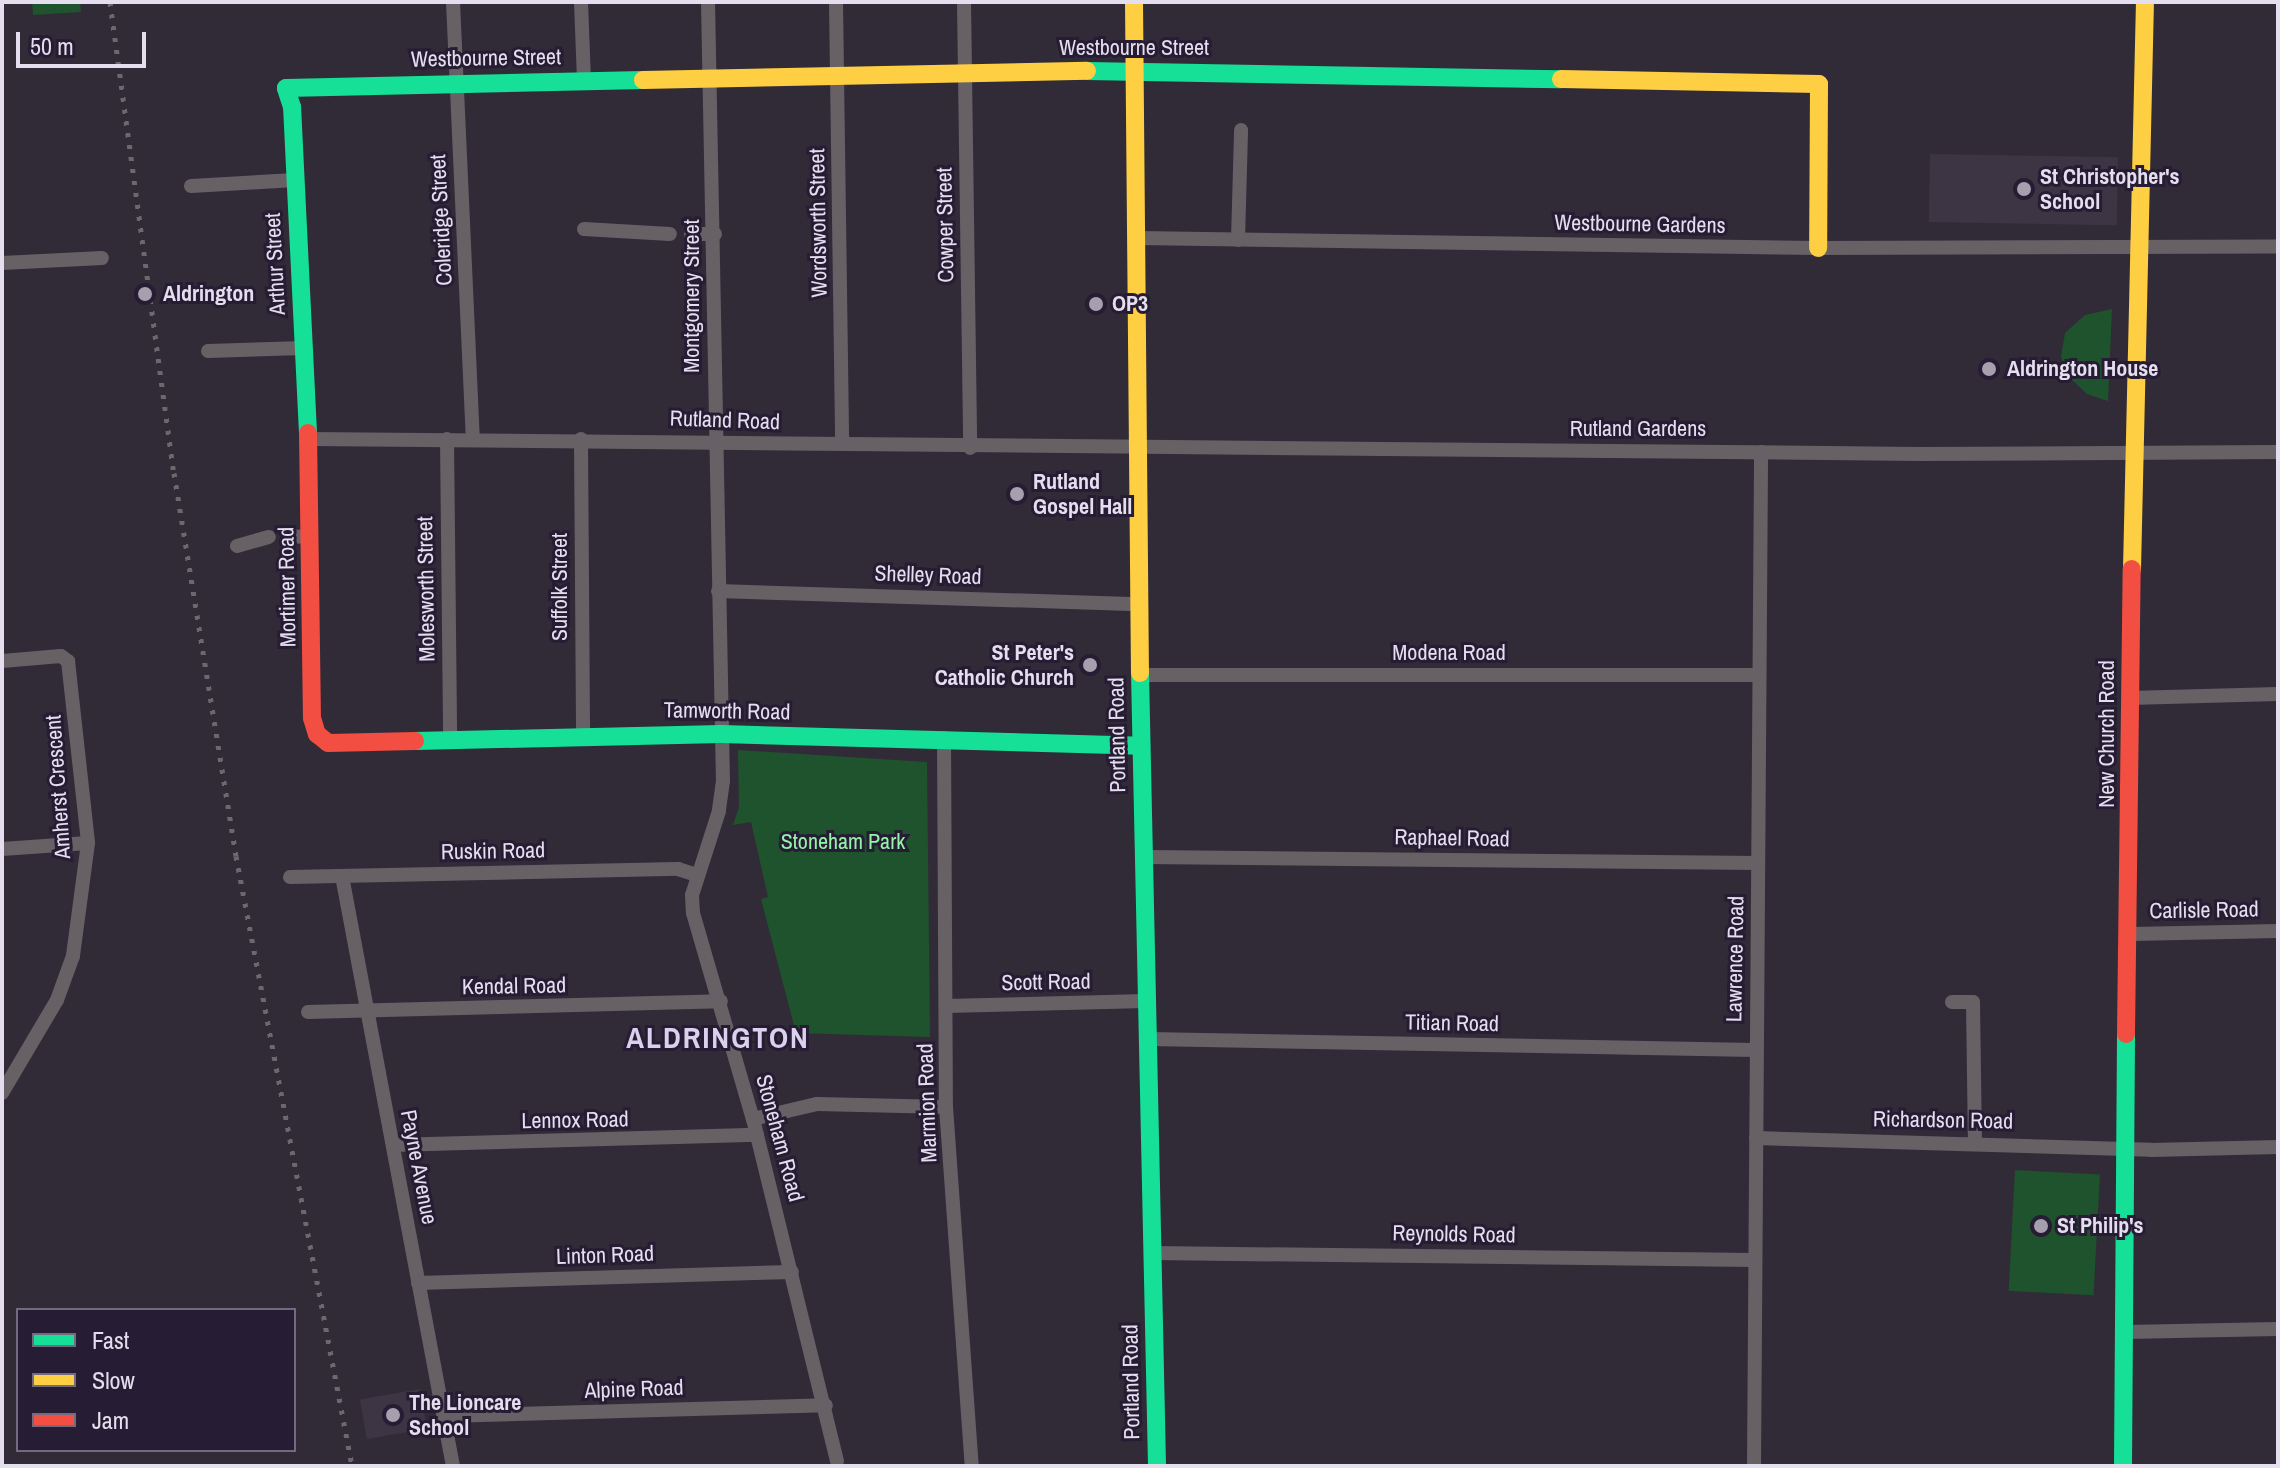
<!DOCTYPE html>
<style>
body{margin:0}
#map{position:relative;width:2280px;height:1468px;overflow:hidden;background:#312b38;font-family:"Archivo Narrow",sans-serif}
div>[style]{position:absolute}
.education>*{inset:0;background:#3e3544;transform-origin:0 0}
.green>*{inset:0;background:#1e532e;transform-origin:0 0}
.street>*{height:14px;margin:-7px;padding:0 7px;transform-origin:7px;border-radius:7px;background:#676166}
.fast>*{height:18px;margin:-9px;padding:0 9px;transform-origin:9px;border-radius:9px;background:#16e098}
.slow>*{height:18px;margin:-9px;padding:0 9px;transform-origin:9px;border-radius:9px;background:#ffcf43}
.jam>*{height:18px;margin:-9px;padding:0 9px;transform-origin:9px;border-radius:9px;background:#f24e42}
.rail>*{height:5px;margin-top:-2.5px;transform-origin:0;background:repeating-linear-gradient(90deg,#6d676e 0 4px,transparent 0 12px)}
.dots>*{width:22px;height:22px;translate:-50% -50%;box-sizing:border-box;border:4px solid #261c33;border-radius:50%}
span{translate:-50% -50%;white-space:nowrap;text-align:center;line-height:1.15;-webkit-text-stroke:6px #261c33;paint-order:stroke}
.street-label{font-size:22px;color:#e4deee}
.poi-label{font-size:22px;color:#e4deee;font-weight:700}
.left{translate:0 -50%;text-align:left}
.right{translate:-100% -50%;text-align:right}
.park-label{font-size:22px;color:#93f3a6}
.district-label{font-size:30px;color:#dcd0ef;font-weight:700;letter-spacing:2px}
.frame{position:absolute;inset:0;border:4px solid #e4deee;pointer-events:none}
.legend{position:absolute;left:16px;top:1308px;width:280px;height:144px;box-sizing:border-box;background:#261c33;border:2px solid #726a7e;margin:0;padding:10px 14px;list-style:none;font-size:24px;color:#e4deee}
.legend li{display:flex;align-items:center;gap:16px;height:40px}
.legend b{width:40px;border:2px solid #726a7e}
.scale{position:absolute;left:16px;top:32px;width:130px;height:36px;box-sizing:border-box;border:4px solid #e4deee;border-top:0;padding-left:10px;font-size:24px;line-height:28px;white-space:nowrap;color:#e4deee;-webkit-text-stroke:6px #261c33;paint-order:stroke}
</style>
<div id="map">
<div class="education">
<div style="left:1930px;top:154px;width:188px;height:68px;rotate:1deg"></div>
<div style="left:420px;top:1389px;width:40px;height:61px;rotate:80deg"></div>
</div>
<div class="green">
<div style="clip-path:polygon(32px 2px,80px 2px,81px 12px,33px 15px)"></div>
<div style="clip-path:polygon(2112px 309px,2108px 401px,2087px 394px,2070px 378px,2061px 357px,2065px 333px,2085px 315px)"></div>
<div style="clip-path:polygon(738px 750px,927px 762px,930px 1037px,796px 1033px,761px 899px,768px 897px,751px 822px,733px 825px,739px 807px)"></div>
<div style="left:2015px;top:1170px;width:85px;height:121px;rotate:3deg"></div>
</div>
<div class="street">
<div style="left:453px;top:2px;width:435px;rotate:87.4deg"></div>
<div style="left:581px;top:2px;width:78px;rotate:87.8deg"></div>
<div style="left:708px;top:2px;width:779px;rotate:88.9deg"></div>
<div style="left:723px;top:781px;width:30px;rotate:98deg"></div>
<div style="left:719px;top:811px;width:88px;rotate:107.8deg"></div>
<div style="left:692px;top:895px;width:18px;rotate:87deg"></div>
<div style="left:693px;top:913px;width:215px;rotate:73.8deg"></div>
<div style="left:753px;top:1119px;width:352px;rotate:76.2deg"></div>
<div style="left:836px;top:2px;width:441px;rotate:89.2deg"></div>
<div style="left:964px;top:2px;width:446px;rotate:89.2deg"></div>
<div style="left:191px;top:186px;width:104px;rotate:-3.3deg"></div>
<div style="left:584px;top:229px;width:86px;rotate:3.3deg"></div>
<div style="left:691px;top:234px;width:24px"></div>
<div style="left:1138px;top:238px;width:680px;rotate:0.84deg"></div>
<div style="left:1818px;top:248px;width:460px;rotate:-0.2deg"></div>
<div style="left:1238px;top:240px;width:110px;rotate:-88.4deg"></div>
<div style="left:2px;top:263px;width:100px;rotate:-2.9deg"></div>
<div style="left:208px;top:351px;width:96px;rotate:-1.8deg"></div>
<div style="left:308px;top:439px;width:1611px;rotate:0.53deg"></div>
<div style="left:1919px;top:454px;width:359px;rotate:-0.3deg"></div>
<div style="left:447px;top:439px;width:299px;rotate:89.4deg"></div>
<div style="left:581px;top:439px;width:295px;rotate:89.6deg"></div>
<div style="left:291px;top:537px;width:19px;rotate:-3deg"></div>
<div style="left:237px;top:546px;width:33px;rotate:-16deg"></div>
<div style="left:718px;top:591px;width:420px;rotate:1.8deg"></div>
<div style="left:2px;top:661px;width:59px;rotate:-4.8deg"></div>
<div style="left:61px;top:656px;width:9px;rotate:36deg"></div>
<div style="left:68px;top:661px;width:183px;rotate:83.7deg"></div>
<div style="left:88px;top:843px;width:114px;rotate:97.6deg"></div>
<div style="left:73px;top:956px;width:47px;rotate:110deg"></div>
<div style="left:57px;top:1000px;width:108px;rotate:120.6deg"></div>
<div style="left:1140px;top:675px;width:618px"></div>
<div style="left:2129px;top:698px;width:149px;rotate:-1.5deg"></div>
<div style="left:944px;top:738px;width:369px;rotate:89.7deg"></div>
<div style="left:946px;top:1107px;width:360px;rotate:85.9deg"></div>
<div style="left:2px;top:849px;width:86px;rotate:-4deg"></div>
<div style="left:1145px;top:857px;width:613px;rotate:0.56deg"></div>
<div style="left:342px;top:876px;width:600px;rotate:79.35deg"></div>
<div style="left:290px;top:877px;width:388px;rotate:-1.2deg"></div>
<div style="left:678px;top:869px;width:20px;rotate:18deg"></div>
<div style="left:2131px;top:934px;width:147px;rotate:-1.2deg"></div>
<div style="left:1952px;top:1002px;width:21px"></div>
<div style="left:1973px;top:1002px;width:141px;rotate:89.2deg"></div>
<div style="left:946px;top:1006px;width:200px;rotate:-1.4deg"></div>
<div style="left:308px;top:1012px;width:413px;rotate:-1.5deg"></div>
<div style="left:1148px;top:1039px;width:607px;rotate:1.04deg"></div>
<div style="left:753px;top:1119px;width:66px;rotate:-13.2deg"></div>
<div style="left:817px;top:1104px;width:129px;rotate:1.3deg"></div>
<div style="left:1756px;top:1138px;width:395px;rotate:1.7deg"></div>
<div style="left:2151px;top:1150px;width:127px;rotate:-1.4deg"></div>
<div style="left:393px;top:1145px;width:364px;rotate:-1.6deg"></div>
<div style="left:1153px;top:1253px;width:601px;rotate:0.67deg"></div>
<div style="left:418px;top:1283px;width:374px;rotate:-1.7deg"></div>
<div style="left:2125px;top:1332px;width:153px;rotate:-1.1deg"></div>
<div style="left:444px;top:1416px;width:382px;rotate:-1.6deg"></div>
<div style="left:1754px;top:1466px;width:1014px;rotate:-89.6deg"></div>
</div>
<div class="fast">
<div style="left:1087px;top:71px;width:474px;rotate:1deg"></div>
<div style="left:308px;top:433px;width:326px;rotate:-92.8deg"></div>
<div style="left:292px;top:107px;width:20px;rotate:-108deg"></div>
<div style="left:286px;top:88px;width:357px;rotate:-1.3deg"></div>
<div style="left:1140px;top:673px;width:793px;rotate:88.77deg"></div>
<div style="left:415px;top:741px;width:306px;rotate:-1.3deg"></div>
<div style="left:721px;top:734px;width:420px;rotate:1.6deg"></div>
<div style="left:2123px;top:1466px;width:432px;rotate:-89.6deg"></div>
</div>
<div class="slow">
<div style="left:1134px;top:2px;width:671px;rotate:89.49deg"></div>
<div style="left:1561px;top:79px;width:258px;rotate:1.1deg"></div>
<div style="left:1819px;top:84px;width:164px;rotate:90.3deg"></div>
<div style="left:643px;top:80px;width:444px;rotate:-1.2deg"></div>
<div style="left:2132px;top:569px;width:567px;rotate:-88.69deg"></div>
</div>
<div class="jam">
<div style="left:308px;top:433px;width:285px;rotate:89.2deg"></div>
<div style="left:312px;top:718px;width:17px;rotate:73deg"></div>
<div style="left:317px;top:734px;width:14px;rotate:39deg"></div>
<div style="left:328px;top:743px;width:87px;rotate:-1.3deg"></div>
<div style="left:2126px;top:1034px;width:465px;rotate:-89.3deg"></div>
</div>
<div class="rail">
<div style="left:110px;top:2px;width:475px;rotate:82.3deg"></div>
<div style="left:174px;top:473px;width:388px;rotate:80.8deg"></div>
<div style="left:236px;top:856px;width:621px;rotate:79.23deg"></div>
</div>
<div class="dots">
<div style="left:2024px;top:189px;background:#a59fae"></div>
<div style="left:145px;top:294px;background:#a59fae"></div>
<div style="left:1096px;top:304px;background:#a59fae"></div>
<div style="left:1989px;top:369px;background:#a59fae"></div>
<div style="left:1017px;top:494px;background:#a59fae"></div>
<div style="left:1090px;top:665px;background:#a59fae"></div>
<div style="left:2041px;top:1226px;background:#a59fae"></div>
<div style="left:393px;top:1415px;background:#a59fae"></div>
</div>
<div class="street-label">
<span style="left:1134px;top:48px">Westbourne Street</span>
<span style="left:486px;top:58px;rotate:-1deg">Westbourne Street</span>
<span style="left:441px;top:220px;rotate:-93deg">Coleridge Street</span>
<span style="left:818px;top:223px;rotate:-91deg">Wordsworth Street</span>
<span style="left:1640px;top:224px;rotate:1deg">Westbourne Gardens</span>
<span style="left:945px;top:225px;rotate:-91deg">Cowper Street</span>
<span style="left:275px;top:264px;rotate:-93deg">Arthur Street</span>
<span style="left:692px;top:296px;rotate:-90deg">Montgomery Street</span>
<span style="left:725px;top:420px;rotate:2deg">Rutland Road</span>
<span style="left:1638px;top:429px">Rutland Gardens</span>
<span style="left:928px;top:575px;rotate:2deg">Shelley Road</span>
<span style="left:287px;top:587px;rotate:-91deg">Mortimer Road</span>
<span style="left:560px;top:587px;rotate:-90deg">Suffolk Street</span>
<span style="left:426px;top:589px;rotate:-91deg">Molesworth Street</span>
<span style="left:1449px;top:653px">Modena Road</span>
<span style="left:727px;top:711px;rotate:1deg">Tamworth Road</span>
<span style="left:2107px;top:734px;rotate:-90deg">New Church Road</span>
<span style="left:1117px;top:735px;rotate:-91deg">Portland Road</span>
<span style="left:58px;top:787px;rotate:-94deg">Amherst Crescent</span>
<span style="left:1452px;top:838px;rotate:1deg">Raphael Road</span>
<span style="left:493px;top:851px;rotate:-1deg">Ruskin Road</span>
<span style="left:2204px;top:910px;rotate:-1deg">Carlisle Road</span>
<span style="left:1735px;top:959px;rotate:-89deg">Lawrence Road</span>
<span style="left:1046px;top:982px;rotate:-1deg">Scott Road</span>
<span style="left:514px;top:986px;rotate:-1deg">Kendal Road</span>
<span style="left:1452px;top:1023px;rotate:1deg">Titian Road</span>
<span style="left:927px;top:1103px;rotate:-92deg">Marmion Road</span>
<span style="left:575px;top:1120px;rotate:-1deg">Lennox Road</span>
<span style="left:1943px;top:1120px;rotate:1deg">Richardson Road</span>
<span style="left:780px;top:1138px;rotate:75deg">Stoneham Road</span>
<span style="left:419px;top:1167px;rotate:79deg">Payne Avenue</span>
<span style="left:1454px;top:1234px;rotate:1deg">Reynolds Road</span>
<span style="left:605px;top:1255px;rotate:-2deg">Linton Road</span>
<span style="left:1131px;top:1382px;rotate:-91deg">Portland Road</span>
<span style="left:634px;top:1389px;rotate:-2deg">Alpine Road</span>
</div>
<div class="poi-label">
<span class="left" style="left:2040px;top:189px">St Christopher's<br>School</span>
<span class="left" style="left:163px;top:294px">Aldrington</span>
<span class="left" style="left:1112px;top:304px">OP3</span>
<span class="left" style="left:2007px;top:369px">Aldrington House</span>
<span class="left" style="left:1033px;top:494px">Rutland<br>Gospel Hall</span>
<span class="right" style="left:1074px;top:665px">St Peter's<br>Catholic Church</span>
<span class="left" style="left:2057px;top:1226px">St Philip's</span>
<span class="left" style="left:409px;top:1415px">The Lioncare<br>School</span>
</div>
<div class="park-label">
<span style="left:843px;top:842px">Stoneham Park</span>
</div>
<div class="district-label">
<span style="left:718px;top:1037px">ALDRINGTON</span>
</div>
<div class="frame"></div>
<ul class="legend">
<li><b style="height:10px;background:#16e098"></b>Fast</li>
<li><b style="height:10px;background:#ffcf43"></b>Slow</li>
<li><b style="height:10px;background:#f24e42"></b>Jam</li>
</ul>
<div class="scale">50 m</div>
</div>
